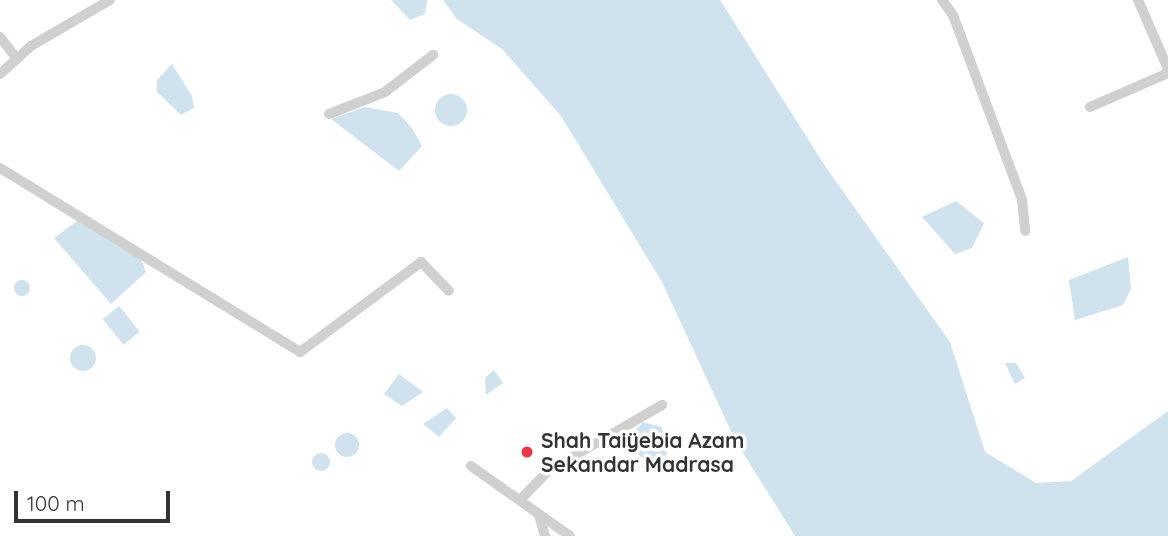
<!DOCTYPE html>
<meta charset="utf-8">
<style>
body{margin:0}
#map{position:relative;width:1168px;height:536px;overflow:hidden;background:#fff;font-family:Quicksand,sans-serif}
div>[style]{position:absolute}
.water>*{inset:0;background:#cfe2ee;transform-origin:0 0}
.round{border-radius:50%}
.street>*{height:10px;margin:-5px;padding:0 5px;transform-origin:5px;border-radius:5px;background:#d0d0d0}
.dots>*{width:19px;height:19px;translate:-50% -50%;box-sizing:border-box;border:4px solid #fff;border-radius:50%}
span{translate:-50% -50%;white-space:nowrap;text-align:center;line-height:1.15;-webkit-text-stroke:7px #fff;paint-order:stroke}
.poi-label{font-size:21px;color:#333;font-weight:700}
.left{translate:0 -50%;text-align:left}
.scale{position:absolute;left:14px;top:491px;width:156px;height:32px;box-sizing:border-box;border:4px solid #333;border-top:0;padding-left:9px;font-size:21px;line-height:24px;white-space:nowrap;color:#333;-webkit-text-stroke:5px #fff;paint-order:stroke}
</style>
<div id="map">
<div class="water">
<div style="clip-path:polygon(391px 0,427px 0,425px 14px,410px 20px)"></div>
<div style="clip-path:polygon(443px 0,720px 0,825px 166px,950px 342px,985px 452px,1036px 483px,1071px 481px,1168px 411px,1168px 536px,795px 536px,735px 440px,662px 282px,561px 116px,502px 49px,457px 19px)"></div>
<div style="clip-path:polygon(172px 64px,192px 96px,194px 108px,181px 115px,157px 92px,157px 80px)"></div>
<div class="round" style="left:435px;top:94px;width:32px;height:32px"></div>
<div style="clip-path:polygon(365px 107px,398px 113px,412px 128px,422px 146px,399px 171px,331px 119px)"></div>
<div style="clip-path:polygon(956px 201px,984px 223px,972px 248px,955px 254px,922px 217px)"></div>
<div style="clip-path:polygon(80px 219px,140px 257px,146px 272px,111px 304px,54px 238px)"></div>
<div style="clip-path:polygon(1128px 257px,1131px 289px,1123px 305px,1075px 320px,1069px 280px)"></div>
<div class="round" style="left:14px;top:280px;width:16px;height:16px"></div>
<div style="left:119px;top:306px;width:33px;height:21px;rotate:51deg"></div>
<div class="round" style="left:70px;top:345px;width:26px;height:26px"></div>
<div style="clip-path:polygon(1005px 363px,1016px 363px,1025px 378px,1015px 384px)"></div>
<div style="clip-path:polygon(494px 370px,503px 383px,486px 395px,485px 378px)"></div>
<div style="clip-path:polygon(399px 374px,423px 392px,402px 406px,384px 394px)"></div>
<div style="clip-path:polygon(447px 408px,456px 418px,439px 437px,423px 424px)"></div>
<div style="clip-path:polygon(643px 422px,662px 427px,667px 454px,661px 459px,645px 460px,634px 451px,628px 438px)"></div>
<div class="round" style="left:335px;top:433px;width:24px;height:24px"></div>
<div class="round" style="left:312px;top:453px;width:18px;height:18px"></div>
</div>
<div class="street">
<div style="left:942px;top:0;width:19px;rotate:54deg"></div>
<div style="left:953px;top:15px;width:197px;rotate:69.5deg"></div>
<div style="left:1022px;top:200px;width:31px;rotate:84deg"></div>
<div style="left:1138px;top:0;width:75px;rotate:66.5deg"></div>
<div style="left:0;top:37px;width:28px;rotate:52deg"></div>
<div style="left:0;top:74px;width:42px;rotate:-42.1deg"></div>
<div style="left:31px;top:46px;width:91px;rotate:-30.2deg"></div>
<div style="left:1090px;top:107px;width:85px;rotate:-23.6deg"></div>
<div style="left:329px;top:114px;width:60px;rotate:-21.4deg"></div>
<div style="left:385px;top:92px;width:61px;rotate:-37.6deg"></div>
<div style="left:0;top:168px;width:352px;rotate:31.5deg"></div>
<div style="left:300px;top:352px;width:151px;rotate:-36.6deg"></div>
<div style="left:421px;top:262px;width:40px;rotate:46deg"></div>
<div style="left:471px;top:466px;width:121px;rotate:35.3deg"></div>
<div style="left:521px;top:499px;width:39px;rotate:-46deg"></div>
<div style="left:548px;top:471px;width:132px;rotate:-30.1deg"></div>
<div style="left:539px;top:515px;width:22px;rotate:74deg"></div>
</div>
<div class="dots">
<div style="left:527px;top:452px;background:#e63946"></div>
</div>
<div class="poi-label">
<span class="left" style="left:541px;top:452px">Shah Taiÿebia Azam<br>Sekandar Madrasa</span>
</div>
<div class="scale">100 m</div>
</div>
